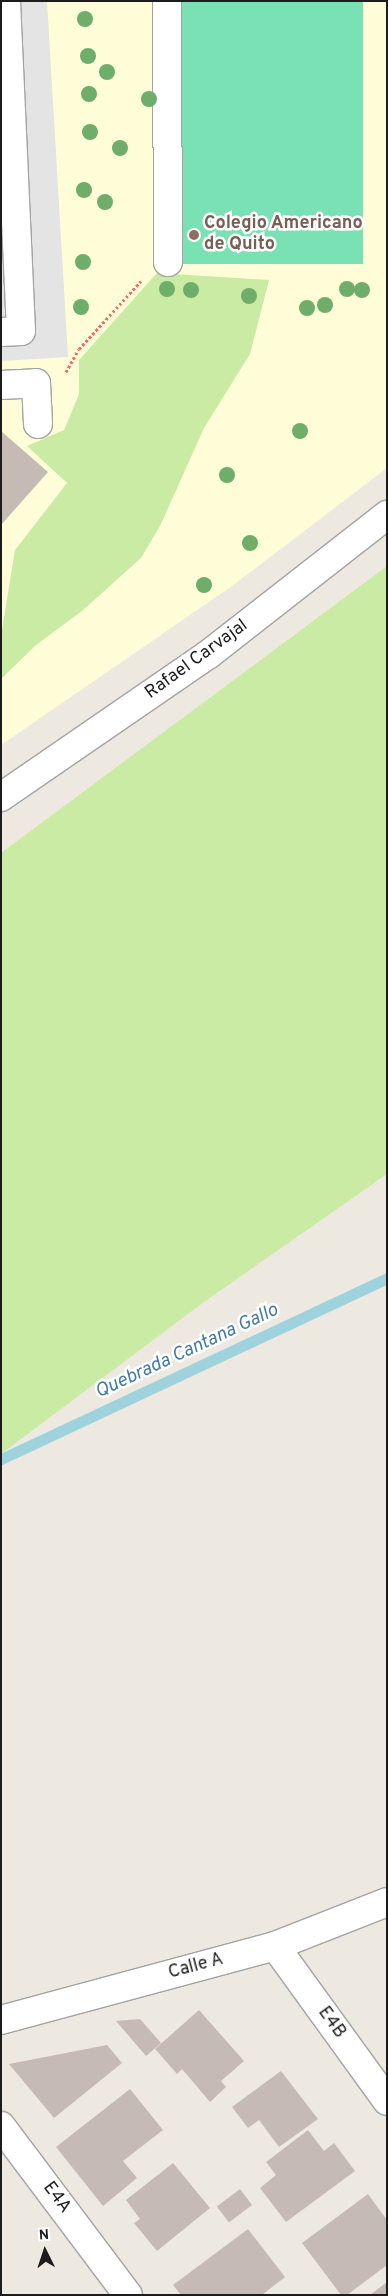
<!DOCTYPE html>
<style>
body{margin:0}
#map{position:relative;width:388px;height:2296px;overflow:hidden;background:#eee9e0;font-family:Overpass,sans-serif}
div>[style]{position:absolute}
.education>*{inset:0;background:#fffdd8}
.grass>*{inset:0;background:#caeba3}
.pitch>*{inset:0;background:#7ae1b4;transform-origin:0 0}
.parking>*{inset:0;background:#e4e4e4}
.stream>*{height:11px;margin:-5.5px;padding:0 5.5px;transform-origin:5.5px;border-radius:5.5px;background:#9ed3de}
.building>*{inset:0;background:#c5bab4;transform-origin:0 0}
.path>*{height:3px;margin-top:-1.5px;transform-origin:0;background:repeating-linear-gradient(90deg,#ff6860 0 2.5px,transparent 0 5px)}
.roads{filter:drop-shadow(1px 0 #a3a3a3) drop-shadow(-1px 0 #a3a3a3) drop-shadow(0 1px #a3a3a3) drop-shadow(0 -1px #a3a3a3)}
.minor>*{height:28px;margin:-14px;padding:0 14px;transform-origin:14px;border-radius:14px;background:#fff}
.trees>*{width:16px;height:16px;margin:-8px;border-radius:50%;background:#6eae6a}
.dots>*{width:14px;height:14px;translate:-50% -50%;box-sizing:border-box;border:2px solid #fff;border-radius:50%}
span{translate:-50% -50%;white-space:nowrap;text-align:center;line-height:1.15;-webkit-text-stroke:5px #fff;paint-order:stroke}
.education-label{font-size:18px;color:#785e54;font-weight:700}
.left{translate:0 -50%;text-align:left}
.street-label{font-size:18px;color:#1c1c1c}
.water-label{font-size:19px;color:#427aa7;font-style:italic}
.frame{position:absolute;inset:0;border:2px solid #1c1c1c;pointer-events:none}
.north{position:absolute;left:20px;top:2226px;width:50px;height:50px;-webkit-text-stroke:4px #fff;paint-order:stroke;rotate:356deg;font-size:14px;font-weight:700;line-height:20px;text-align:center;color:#1c1c1c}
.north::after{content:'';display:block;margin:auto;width:18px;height:22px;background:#1c1c1c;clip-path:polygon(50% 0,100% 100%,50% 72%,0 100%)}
</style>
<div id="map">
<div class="education">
<div style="clip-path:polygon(1px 1px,387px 1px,387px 468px,232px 586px,1px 745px)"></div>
</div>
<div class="grass">
<div style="clip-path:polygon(157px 273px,269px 280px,250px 354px,204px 428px,160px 526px,141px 558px,82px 611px,36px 645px,1px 679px,1px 636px,15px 550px,67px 483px,27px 446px,64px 430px,79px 394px,79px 360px)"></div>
<div style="clip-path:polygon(387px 566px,387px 1174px,204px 1302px,1px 1454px,1px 853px)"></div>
</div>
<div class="pitch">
<div style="left:180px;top:1px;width:183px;height:263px"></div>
</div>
<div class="parking">
<div style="clip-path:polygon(1px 1px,47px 1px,68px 357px,1px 361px)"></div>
</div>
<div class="stream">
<div style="left:1px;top:1459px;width:426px;rotate:-25.1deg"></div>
</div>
<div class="building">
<div style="clip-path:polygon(1px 431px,48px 472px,1px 525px)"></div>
<div style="clip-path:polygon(199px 2010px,244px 2061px,221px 2081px,226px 2087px,210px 2102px,182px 2069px,177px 2074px,155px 2049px)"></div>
<div style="clip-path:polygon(140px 2019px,161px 2043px,146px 2056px,116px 2021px)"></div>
<div style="clip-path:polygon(107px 2045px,122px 2063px,54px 2118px,9px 2064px)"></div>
<div style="clip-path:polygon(281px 2071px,318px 2119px,279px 2147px,259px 2120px,248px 2128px,232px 2107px)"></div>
<div style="clip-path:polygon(130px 2089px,163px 2130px,123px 2161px,137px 2178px,103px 2206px,56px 2147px)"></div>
<div style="clip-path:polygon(308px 2130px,324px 2151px,334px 2143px,355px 2171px,286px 2222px,260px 2188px,276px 2175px,266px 2162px)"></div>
<div style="clip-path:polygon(173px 2163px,210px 2208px,157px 2251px,134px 2223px,140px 2219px,126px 2200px)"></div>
<div style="left:240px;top:2189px;width:20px;height:29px;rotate:53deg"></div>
<div style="clip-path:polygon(368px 2194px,387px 2220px,387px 2265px,347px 2295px,341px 2295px,302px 2243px)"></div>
<div style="clip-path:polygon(248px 2229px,285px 2277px,262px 2295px,181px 2295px,173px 2285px)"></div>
<div style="clip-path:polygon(387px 2282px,387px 2295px,370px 2295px)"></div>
</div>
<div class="path">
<div style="left:66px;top:372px;width:26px;rotate:-61deg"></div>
<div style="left:79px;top:349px;width:92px;rotate:-47.6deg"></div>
</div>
<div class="roads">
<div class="minor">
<div style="left:167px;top:1px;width:261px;rotate:89.8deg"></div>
<div style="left:1px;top:332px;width:20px;rotate:-3deg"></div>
<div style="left:21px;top:331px;width:330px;rotate:-92.6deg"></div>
<div style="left:1px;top:385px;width:35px;rotate:-3deg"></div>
<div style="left:36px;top:383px;width:41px;rotate:87.2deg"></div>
<div style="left:1px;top:797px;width:252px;rotate:-34.5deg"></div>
<div style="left:209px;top:654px;width:226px;rotate:-38deg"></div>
<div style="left:275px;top:1946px;width:191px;rotate:54.1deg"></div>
<div style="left:1px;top:2020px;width:284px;rotate:-15.1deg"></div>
<div style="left:275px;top:1946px;width:120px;rotate:-21.4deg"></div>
<div style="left:1px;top:2126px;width:211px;rotate:53.1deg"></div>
</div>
</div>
<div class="trees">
<div style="left:85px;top:19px"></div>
<div style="left:88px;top:56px"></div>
<div style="left:107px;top:72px"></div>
<div style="left:89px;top:94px"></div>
<div style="left:149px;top:99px"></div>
<div style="left:90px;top:132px"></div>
<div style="left:120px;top:148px"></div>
<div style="left:84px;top:190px"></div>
<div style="left:105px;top:202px"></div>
<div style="left:83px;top:262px"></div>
<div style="left:167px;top:289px"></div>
<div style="left:347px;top:289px"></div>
<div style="left:191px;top:290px"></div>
<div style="left:362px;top:290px"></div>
<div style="left:249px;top:296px"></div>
<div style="left:325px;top:305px"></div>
<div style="left:81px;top:307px"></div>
<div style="left:307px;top:308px"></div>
<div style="left:300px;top:431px"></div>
<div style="left:227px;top:475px"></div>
<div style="left:250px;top:543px"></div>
<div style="left:204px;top:585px"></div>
</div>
<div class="dots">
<div style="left:194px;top:235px;background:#8d6e63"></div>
</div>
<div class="education-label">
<span class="left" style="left:204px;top:235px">Colegio Americano<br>de Quito</span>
</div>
<div class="street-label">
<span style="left:197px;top:660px;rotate:-36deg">Rafael Carvajal</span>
<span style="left:196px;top:1967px;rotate:-15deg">Calle A</span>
<span style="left:331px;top:2023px;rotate:54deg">E4B</span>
<span style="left:56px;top:2198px;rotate:53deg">E4A</span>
</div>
<div class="water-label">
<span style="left:187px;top:1352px;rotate:-25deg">Quebrada Cantana Gallo</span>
</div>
<div class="frame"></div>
<div class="north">N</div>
</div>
